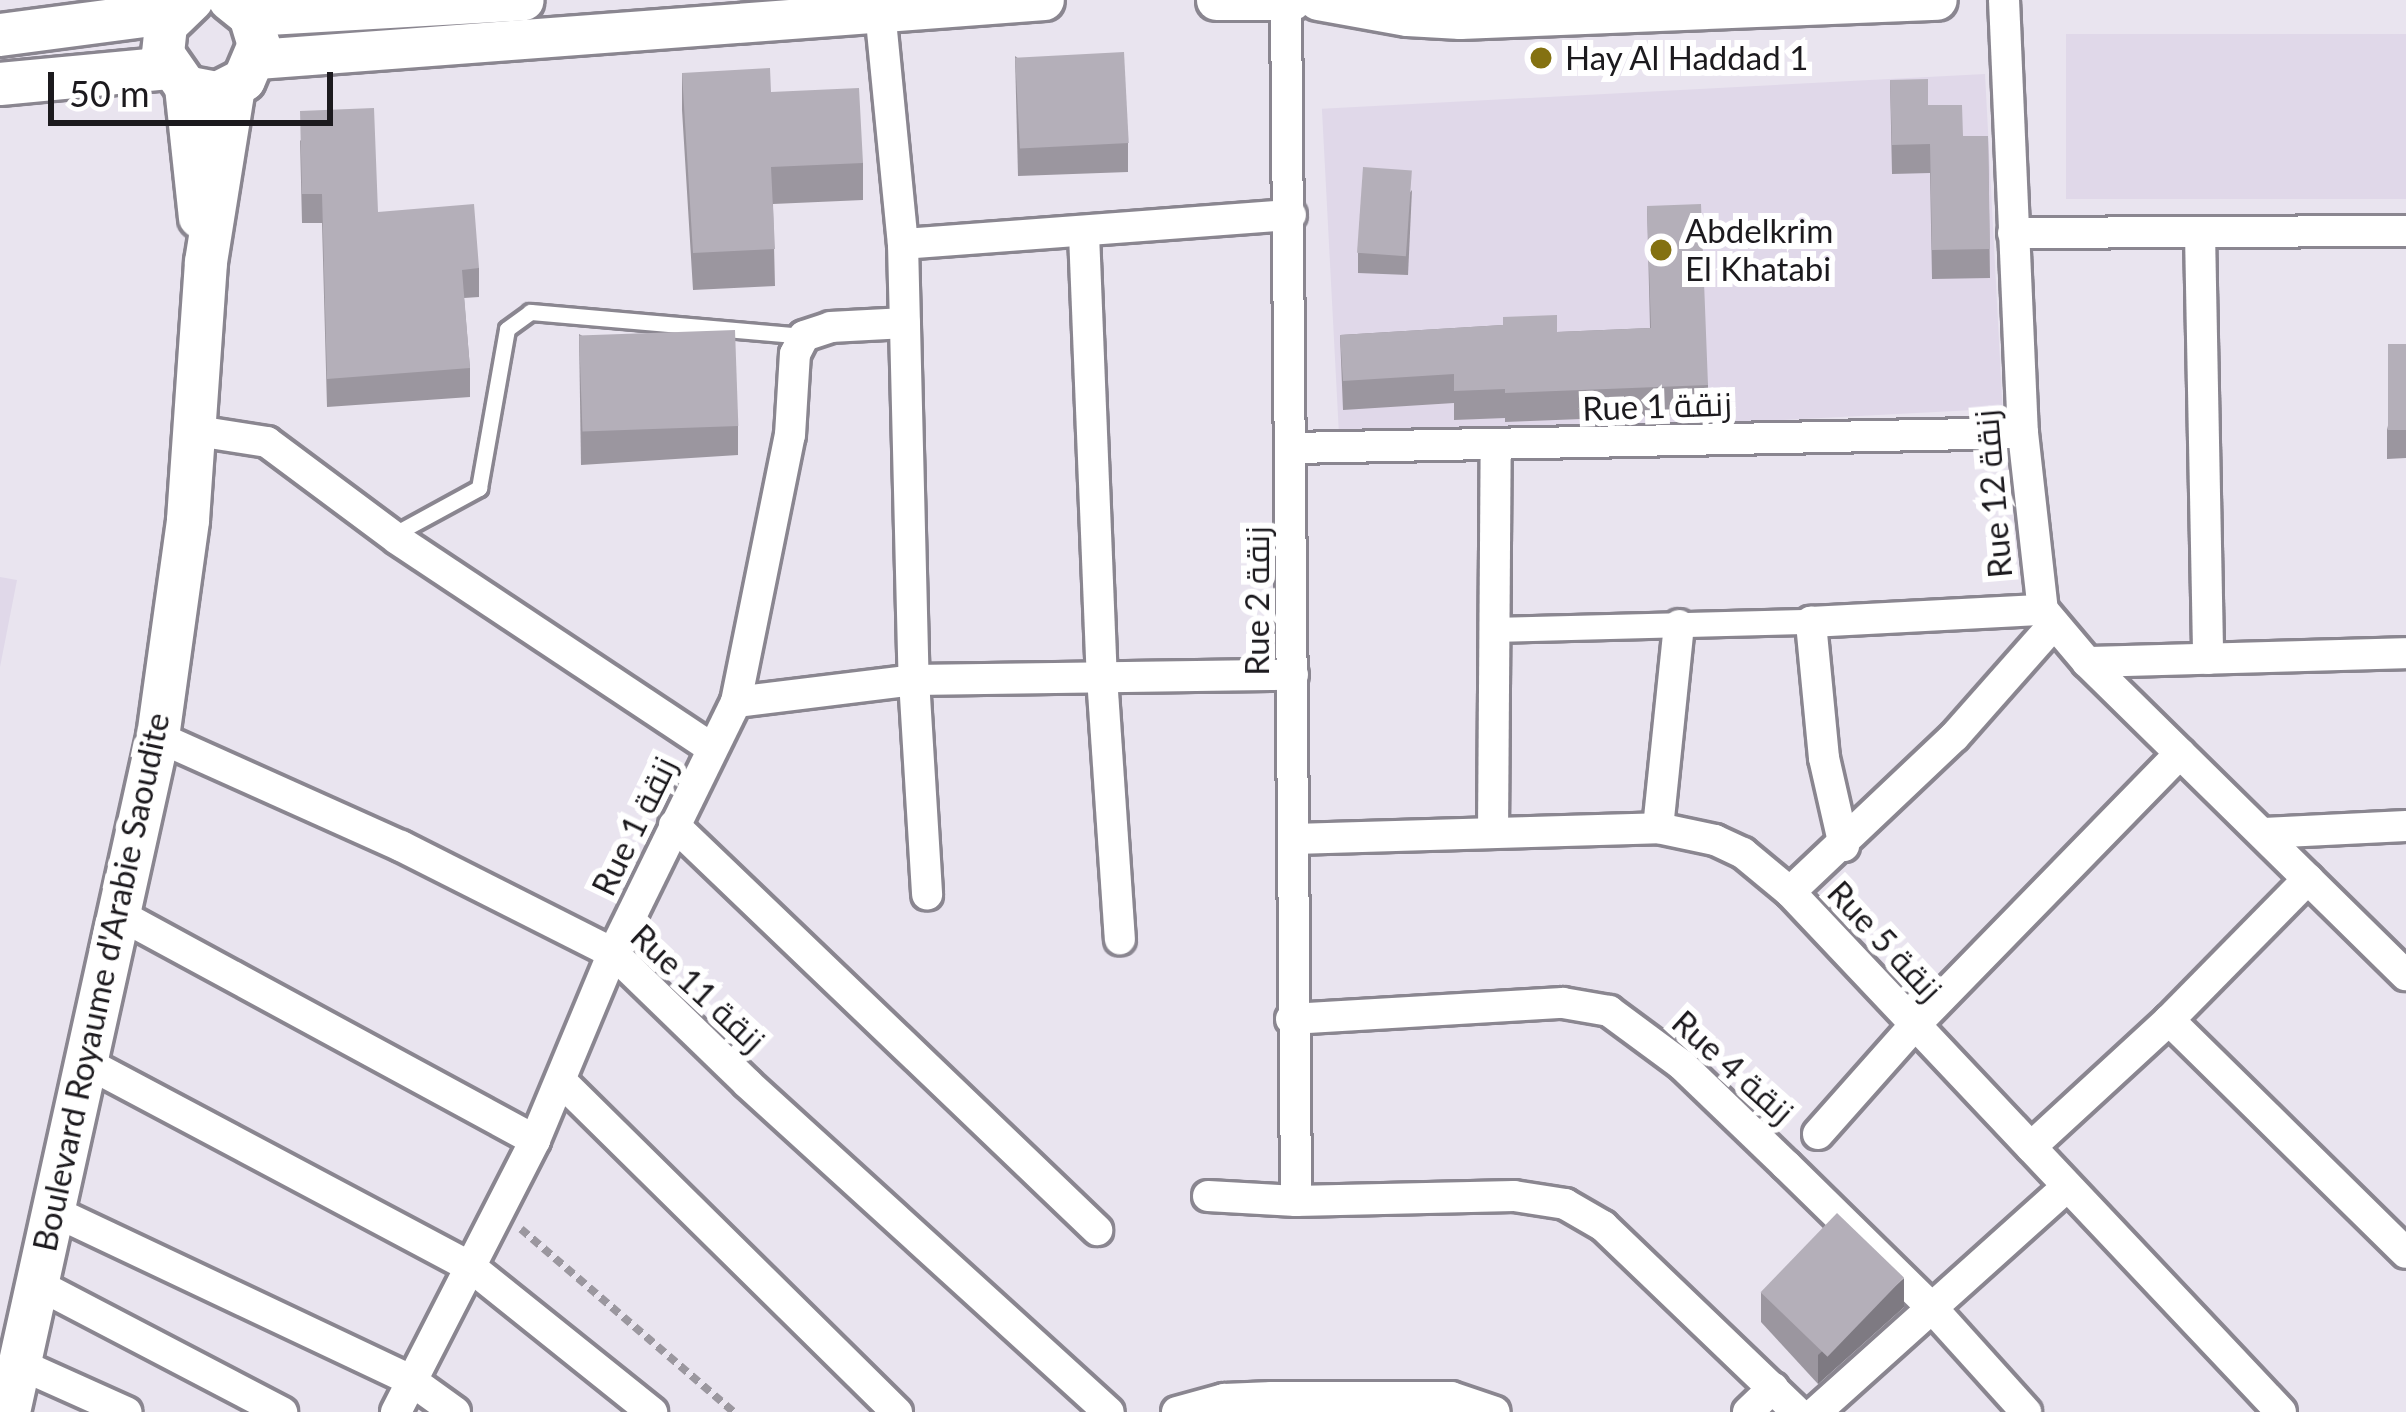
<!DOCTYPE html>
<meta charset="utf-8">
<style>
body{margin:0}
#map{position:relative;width:2406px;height:1412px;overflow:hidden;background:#e9e4ef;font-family:Lato,Cairo,sans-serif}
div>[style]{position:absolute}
.built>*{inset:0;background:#e0d8e9;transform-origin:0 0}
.path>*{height:8px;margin-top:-4px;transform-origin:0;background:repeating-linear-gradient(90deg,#9b979f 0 9px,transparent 0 15px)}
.roads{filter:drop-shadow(3px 0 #8a8690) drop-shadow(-3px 0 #8a8690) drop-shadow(0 3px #8a8690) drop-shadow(0 -3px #8a8690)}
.service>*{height:15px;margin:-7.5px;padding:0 7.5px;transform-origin:7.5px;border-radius:7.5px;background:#fff}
.pedestrian>*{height:24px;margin:-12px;padding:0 12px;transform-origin:12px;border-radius:12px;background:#fff}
.minor>*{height:30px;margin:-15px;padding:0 15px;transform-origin:15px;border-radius:15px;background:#fff}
.tertiary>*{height:39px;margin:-19.5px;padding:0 19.5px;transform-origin:19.5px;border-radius:19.5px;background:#fff}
.secondary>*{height:42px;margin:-21px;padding:0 21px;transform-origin:21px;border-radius:21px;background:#fff}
.wall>*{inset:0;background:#9b969f}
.shaded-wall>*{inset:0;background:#7e7a82}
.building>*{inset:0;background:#b4afb9;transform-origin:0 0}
.dots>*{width:33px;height:33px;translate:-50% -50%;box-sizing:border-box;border:6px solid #fff;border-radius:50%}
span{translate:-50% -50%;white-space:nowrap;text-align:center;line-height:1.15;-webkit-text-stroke:12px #fff;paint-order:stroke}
.poi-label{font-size:33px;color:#1c1a1e}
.left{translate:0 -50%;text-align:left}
.street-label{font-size:33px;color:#1c1a1e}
.scale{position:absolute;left:48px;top:72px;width:285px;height:54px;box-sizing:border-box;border:6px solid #1c1a1e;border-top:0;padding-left:15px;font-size:36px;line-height:42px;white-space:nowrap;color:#1c1a1e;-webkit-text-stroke:9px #fff;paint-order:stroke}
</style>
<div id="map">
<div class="built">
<div style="left:2406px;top:34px;width:165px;height:340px;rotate:90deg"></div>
<div style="left:1985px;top:74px;width:335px;height:664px;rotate:87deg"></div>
<div style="clip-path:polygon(0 577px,17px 580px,0 667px)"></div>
</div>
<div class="path">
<div style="left:521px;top:1229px;width:281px;rotate:40.7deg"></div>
</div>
<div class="roads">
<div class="service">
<div style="left:397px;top:539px;width:10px;rotate:-61deg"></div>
<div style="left:402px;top:530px;width:88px;rotate:-28.6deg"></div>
<div style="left:479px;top:488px;width:161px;rotate:-80deg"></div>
<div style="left:507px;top:329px;width:29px;rotate:-36deg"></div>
<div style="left:530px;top:312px;width:275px;rotate:5deg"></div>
</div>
<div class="pedestrian">
<div style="left:1496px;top:630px;width:315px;rotate:-1.5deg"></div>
</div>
<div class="minor">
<div style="left:879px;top:0;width:245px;rotate:84.4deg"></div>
<div style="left:903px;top:244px;width:436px;rotate:88.6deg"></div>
<div style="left:914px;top:680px;width:215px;rotate:86.5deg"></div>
<div style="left:1286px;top:0;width:1201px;rotate:89.52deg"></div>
<div style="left:2004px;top:0;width:433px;rotate:87.5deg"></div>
<div style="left:2023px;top:433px;width:178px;rotate:83.6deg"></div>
<div style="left:2043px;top:610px;width:68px;rotate:49.8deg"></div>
<div style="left:2087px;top:662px;width:447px;rotate:44.5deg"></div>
<div style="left:2013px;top:233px;width:393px;rotate:-0.3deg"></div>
<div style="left:2200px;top:233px;width:426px;rotate:88.9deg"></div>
<div style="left:1084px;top:234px;width:443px;rotate:87.7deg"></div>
<div style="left:1102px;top:677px;width:263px;rotate:86.1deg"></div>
<div style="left:903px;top:244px;width:389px;rotate:-4.3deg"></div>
<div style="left:197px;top:431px;width:71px;rotate:8.9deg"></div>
<div style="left:267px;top:442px;width:162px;rotate:36.7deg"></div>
<div style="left:397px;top:539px;width:378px;rotate:33.6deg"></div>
<div style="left:1293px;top:448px;width:730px;rotate:-1.18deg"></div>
<div style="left:2087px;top:662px;width:319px;rotate:-1.6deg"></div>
<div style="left:736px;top:702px;width:179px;rotate:-7deg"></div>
<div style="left:914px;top:680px;width:379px;rotate:-0.8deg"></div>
<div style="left:158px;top:737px;width:266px;rotate:24.2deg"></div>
<div style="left:401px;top:846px;width:237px;rotate:26.8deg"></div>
<div style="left:613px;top:953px;width:187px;rotate:44.1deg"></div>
<div style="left:747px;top:1083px;width:489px;rotate:42.3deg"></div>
<div style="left:674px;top:825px;width:586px;rotate:43.75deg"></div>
<div style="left:1658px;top:828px;width:204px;rotate:-84.1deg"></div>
<div style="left:1493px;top:832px;width:384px;rotate:-89.6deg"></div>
<div style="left:2264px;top:833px;width:142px;rotate:-2.8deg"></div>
<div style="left:1294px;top:839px;width:364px;rotate:-1.7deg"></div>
<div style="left:1658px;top:828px;width:58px;rotate:11.9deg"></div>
<div style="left:1715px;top:840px;width:31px;rotate:25deg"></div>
<div style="left:1743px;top:853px;width:61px;rotate:39.7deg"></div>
<div style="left:1790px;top:892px;width:715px;rotate:46.64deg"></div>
<div style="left:1844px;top:846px;width:90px;rotate:-102.8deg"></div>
<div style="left:1824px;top:758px;width:137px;rotate:-95.5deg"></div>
<div style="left:1811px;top:622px;width:232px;rotate:-3deg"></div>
<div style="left:1790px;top:892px;width:226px;rotate:-43.4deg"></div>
<div style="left:1954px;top:737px;width:149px;rotate:-48.5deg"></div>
<div style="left:122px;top:916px;width:470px;rotate:28.5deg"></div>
<div style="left:1291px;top:1019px;width:272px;rotate:-3.4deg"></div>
<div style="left:1563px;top:1003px;width:47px;rotate:9.9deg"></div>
<div style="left:1609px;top:1011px;width:91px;rotate:36.5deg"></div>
<div style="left:1682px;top:1065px;width:144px;rotate:43.9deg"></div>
<div style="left:1786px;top:1165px;width:206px;rotate:44.4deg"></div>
<div style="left:1933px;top:1309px;width:139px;rotate:47.9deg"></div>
<div style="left:2169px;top:1020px;width:332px;rotate:44.5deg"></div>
<div style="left:87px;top:1063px;width:436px;rotate:28deg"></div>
<div style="left:472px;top:1268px;width:231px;rotate:38.7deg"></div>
<div style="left:561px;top:1081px;width:472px;rotate:44.6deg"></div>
<div style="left:1818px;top:1134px;width:144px;rotate:-48.4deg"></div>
<div style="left:1914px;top:1026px;width:381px;rotate:-45.7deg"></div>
<div style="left:2031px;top:1147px;width:188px;rotate:-42.6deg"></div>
<div style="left:2169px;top:1020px;width:198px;rotate:-45.4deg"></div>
<div style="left:1208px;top:1196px;width:88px;rotate:3.3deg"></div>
<div style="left:1296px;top:1201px;width:218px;rotate:-1.3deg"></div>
<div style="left:1514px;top:1196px;width:52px;rotate:8.9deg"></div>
<div style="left:1565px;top:1204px;width:44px;rotate:30.1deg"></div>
<div style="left:1603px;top:1226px;width:269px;rotate:43.8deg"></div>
<div style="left:51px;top:1210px;width:399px;rotate:25.3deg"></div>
<div style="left:412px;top:1381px;width:53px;rotate:35.8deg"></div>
<div style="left:35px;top:1283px;width:279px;rotate:27.6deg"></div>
<div style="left:17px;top:1363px;width:120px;rotate:24.2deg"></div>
<div style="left:396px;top:1412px;width:305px;rotate:-62.9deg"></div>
<div style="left:535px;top:1140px;width:203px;rotate:-67.4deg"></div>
<div style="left:613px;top:953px;width:280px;rotate:-63.9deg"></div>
<div style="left:736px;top:702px;width:272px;rotate:-78.6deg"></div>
<div style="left:790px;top:435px;width:81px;rotate:-86.5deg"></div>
<div style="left:795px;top:354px;width:20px;rotate:-63deg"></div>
<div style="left:804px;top:336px;width:28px;rotate:-18deg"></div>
<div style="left:831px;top:327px;width:74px;rotate:-3.1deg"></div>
<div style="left:1177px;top:1412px;width:49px;rotate:-15.5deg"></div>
<div style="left:1224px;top:1399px;width:48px;rotate:-2.4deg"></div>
<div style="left:1272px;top:1397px;width:179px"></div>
<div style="left:1451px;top:1397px;width:46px;rotate:18.8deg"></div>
<div style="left:1748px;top:1412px;width:35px;rotate:-44deg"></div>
<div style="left:1816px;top:1412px;width:337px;rotate:-41.9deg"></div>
</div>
<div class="tertiary">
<div style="left:1216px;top:0;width:76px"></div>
<div style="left:1318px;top:0;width:90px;rotate:10.2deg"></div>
<div style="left:1407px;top:16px;width:53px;rotate:3.2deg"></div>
<div style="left:1460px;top:19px;width:477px;rotate:-2.3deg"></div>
<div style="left:250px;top:16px;width:274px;rotate:-3.3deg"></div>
<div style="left:257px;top:59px;width:789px;rotate:-4.29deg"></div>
</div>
<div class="secondary">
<div style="left:192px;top:0;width:36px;rotate:136deg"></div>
<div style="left:166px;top:25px;width:29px;rotate:96deg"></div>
<div style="left:163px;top:54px;width:40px;rotate:55.1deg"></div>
<div style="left:186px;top:87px;width:33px;rotate:11deg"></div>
<div style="left:218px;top:93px;width:29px;rotate:-27deg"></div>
<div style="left:244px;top:80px;width:38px;rotate:-67deg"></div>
<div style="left:259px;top:45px;width:30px;rotate:-107deg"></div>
<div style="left:250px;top:16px;width:26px;rotate:-141deg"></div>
<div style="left:0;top:35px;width:176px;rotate:-7.5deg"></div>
<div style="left:0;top:84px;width:169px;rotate:-5.4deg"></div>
<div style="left:186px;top:87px;width:131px;rotate:83.9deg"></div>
<div style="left:9px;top:1412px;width:691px;rotate:-77.55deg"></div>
<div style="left:158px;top:737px;width:219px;rotate:-82.1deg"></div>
<div style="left:188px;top:520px;width:259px;rotate:-86deg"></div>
<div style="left:206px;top:262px;width:177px;rotate:-80.9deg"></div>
</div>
</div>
<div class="wall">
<div style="clip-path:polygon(1015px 56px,1128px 143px,1128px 172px,1018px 176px)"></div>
<div style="clip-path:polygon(682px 73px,771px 92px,863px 163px,863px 200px,773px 204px,775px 286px,693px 290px,682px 110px)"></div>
<div style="clip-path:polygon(1890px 80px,1928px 105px,1963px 136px,1988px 136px,1990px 278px,1932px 279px,1930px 173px,1892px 174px)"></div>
<div style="clip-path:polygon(300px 140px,378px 212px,479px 268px,479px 297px,464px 298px,470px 368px,470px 397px,327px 407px,322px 223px,302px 223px)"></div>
<div style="clip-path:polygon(1412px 190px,1408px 275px,1358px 273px,1358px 253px)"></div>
<div style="clip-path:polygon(1647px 206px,1708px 385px,1708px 414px,1505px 422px,1505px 418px,1454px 420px,1454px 403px,1343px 410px,1340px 335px,1503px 325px,1557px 332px,1650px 328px)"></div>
<div style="clip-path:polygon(579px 334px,738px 426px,738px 455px,581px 465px)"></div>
<div style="clip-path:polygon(2406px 344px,2406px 458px,2387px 459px,2387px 430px)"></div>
<div style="clip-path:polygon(1761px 1293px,1904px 1307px,1818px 1384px,1761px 1322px)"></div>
</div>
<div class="shaded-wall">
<div style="clip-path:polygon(1904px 1278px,1904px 1307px,1818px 1384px,1818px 1355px)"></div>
</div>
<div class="building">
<div style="left:1124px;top:52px;width:91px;height:109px;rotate:87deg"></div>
<div style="clip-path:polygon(770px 68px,771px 92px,859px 88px,863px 163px,771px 167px,775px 249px,693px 253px,682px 73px)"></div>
<div style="clip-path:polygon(1928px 79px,1928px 105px,1962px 105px,1963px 136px,1988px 136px,1990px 249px,1932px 250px,1930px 144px,1892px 145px,1890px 80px)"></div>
<div style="clip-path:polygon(374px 108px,378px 212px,474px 204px,479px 268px,462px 270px,470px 368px,327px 379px,322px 194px,302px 194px,300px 111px)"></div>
<div style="left:1363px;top:167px;width:49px;height:86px;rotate:4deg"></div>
<div style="clip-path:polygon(1701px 204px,1708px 385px,1505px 393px,1505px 389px,1454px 391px,1454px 374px,1343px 381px,1340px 335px,1503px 325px,1503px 317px,1557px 315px,1557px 332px,1651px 328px,1647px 206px)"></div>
<div style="left:735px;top:330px;width:96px;height:156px;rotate:88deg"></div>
<div style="left:2406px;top:344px;width:86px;height:18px;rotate:90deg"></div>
<div style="left:1837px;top:1213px;width:93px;height:110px;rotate:44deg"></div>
</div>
<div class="dots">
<div style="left:1541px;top:58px;background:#847111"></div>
<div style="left:1661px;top:250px;background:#847111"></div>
</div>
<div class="poi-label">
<span class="left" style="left:1565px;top:58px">Hay Al Haddad 1</span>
<span class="left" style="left:1685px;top:250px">Abdelkrim<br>El Khatabi</span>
</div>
<div class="street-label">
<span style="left:1657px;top:406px;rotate:-2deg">Rue 1 زنقة</span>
<span style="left:1993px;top:494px;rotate:-95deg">Rue 12 زنقة</span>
<span style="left:1257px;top:601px;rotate:-90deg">Rue 2 زنقة</span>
<span style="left:634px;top:826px;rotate:-64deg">Rue 1 زنقة</span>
<span style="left:1885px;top:941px;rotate:47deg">Rue 5 زنقة</span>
<span style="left:101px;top:982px;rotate:-78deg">Boulevard Royaume d'Arabie Saoudite</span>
<span style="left:698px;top:988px;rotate:43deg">Rue 11 زنقة</span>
<span style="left:1733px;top:1067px;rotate:42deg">Rue 4 زنقة</span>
</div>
<div class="scale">50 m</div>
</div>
